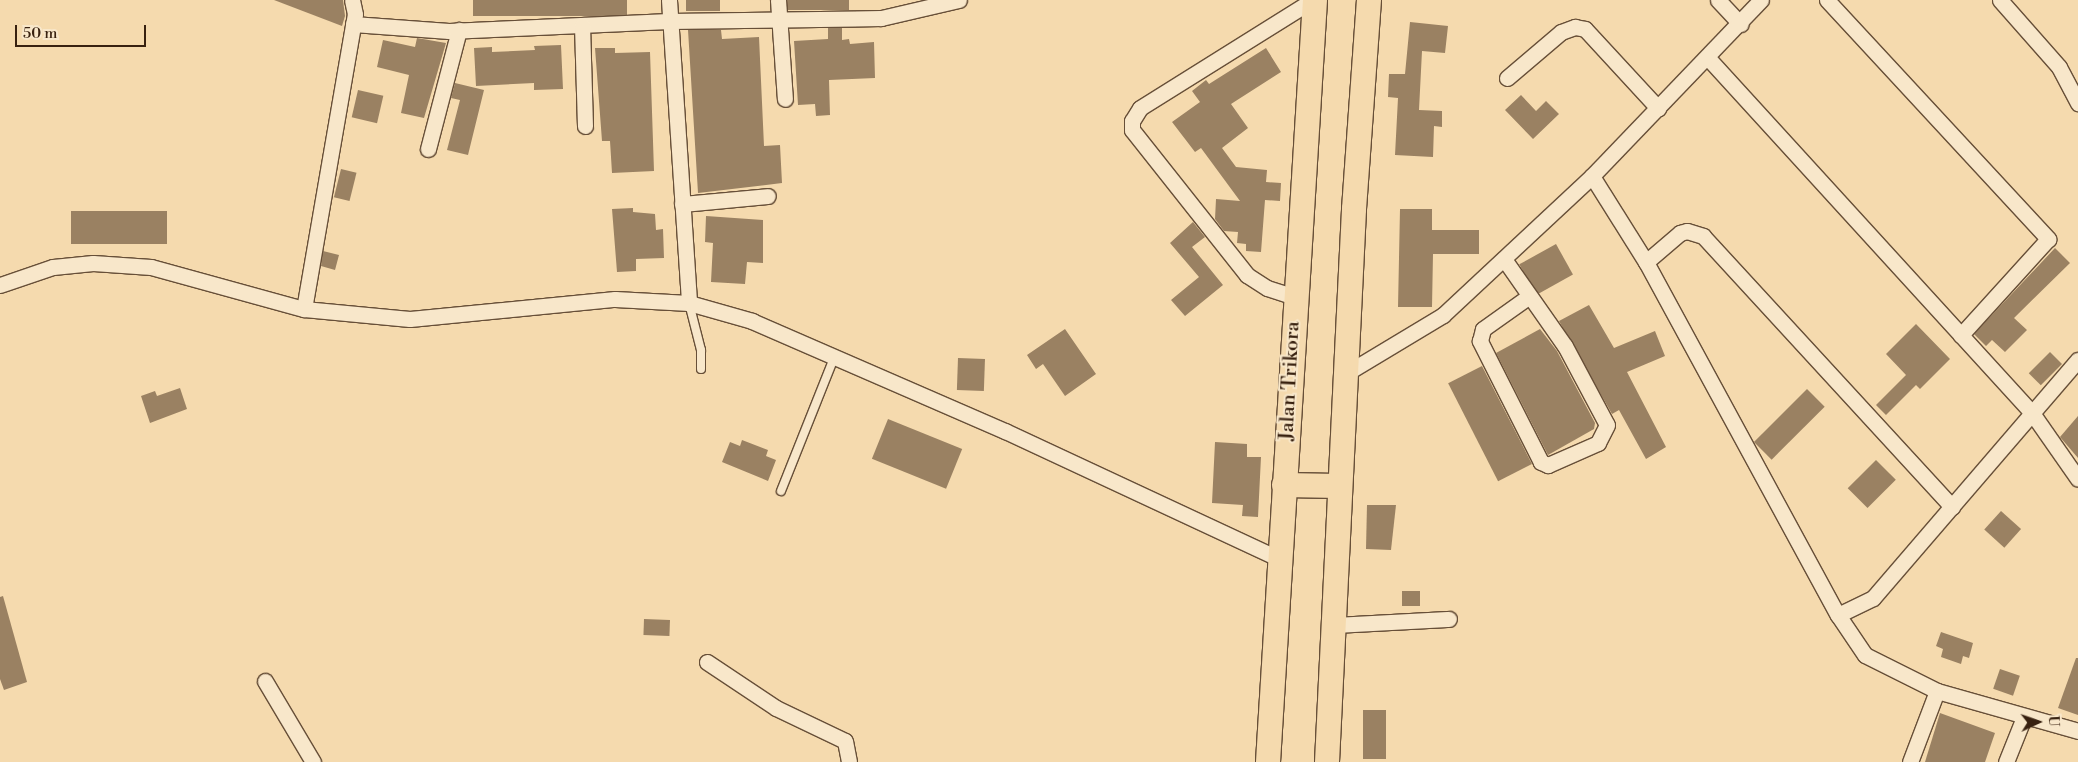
<!DOCTYPE html>
<style>
body{margin:0}
#map{position:relative;width:2078px;height:762px;overflow:hidden;background:#f5daae;font-family:"Libre Bodoni",serif}
div>[style]{position:absolute}
.building>*{inset:0;background:#9a8162;transform-origin:0 0}
.roads{filter:drop-shadow(1px 0 #674f38) drop-shadow(-1px 0 #674f38) drop-shadow(0 1px #674f38) drop-shadow(0 -1px #674f38)}
.lane>*{height:8px;margin:-4px;padding:0 4px;transform-origin:4px;border-radius:4px;background:#f8e7ca}
.street>*{height:15px;margin:-7.5px;padding:0 7.5px;transform-origin:7.5px;border-radius:7.5px;background:#f8e7ca}
.primary>*{height:24px;margin:-12px;padding:0 12px;transform-origin:12px;border-radius:12px;background:#f5daae}
span{translate:-50% -50%;white-space:nowrap;text-align:center;line-height:1.15;-webkit-text-stroke:4px #f8e7ca;paint-order:stroke}
.street-label{font-size:20px;color:#382110}
.north{position:absolute;left:2013px;top:697px;width:50px;height:50px;-webkit-text-stroke:4px #f8e7ca;paint-order:stroke;rotate:87deg;font-size:14px;font-weight:700;line-height:20px;text-align:center;color:#382110}
.north::after{content:'';display:block;margin:auto;width:18px;height:22px;background:#382110;clip-path:polygon(50% 0,100% 100%,50% 72%,0 100%)}
.scale{position:absolute;left:15px;top:25px;width:131px;height:22px;box-sizing:border-box;border:2px solid #382110;border-top:0;padding-left:6px;font-size:15px;line-height:18px;white-space:nowrap;color:#382110;-webkit-text-stroke:4px #f8e7ca;paint-order:stroke}
</style>
<div id="map">
<div class="building">
<div style="clip-path:polygon(274px 0,343px 0,345px 16px,342px 26px)"></div>
<div style="left:473px;top:0;width:154px;height:16px"></div>
<div style="left:686px;top:0;width:34px;height:11px"></div>
<div style="left:787px;top:0;width:62px;height:10px"></div>
<div style="clip-path:polygon(1410px 22px,1448px 26px,1445px 53px,1422px 51px,1419px 110px,1442px 111px,1442px 127px,1434px 126px,1433px 157px,1395px 155px,1398px 98px,1388px 97px,1389px 74px,1405px 74px)"></div>
<div style="clip-path:polygon(828px 28px,842px 28px,842px 40px,849px 39px,850px 44px,874px 42px,875px 78px,829px 80px,830px 115px,816px 116px,815px 104px,798px 105px,794px 41px,828px 39px)"></div>
<div style="clip-path:polygon(688px 30px,721px 30px,722px 39px,759px 37px,764px 146px,780px 145px,782px 183px,698px 193px)"></div>
<div style="clip-path:polygon(417px 38px,446px 43px,424px 118px,401px 113px,409px 75px,377px 67px,383px 40px,415px 47px)"></div>
<div style="clip-path:polygon(561px 45px,563px 89px,534px 90px,534px 83px,476px 86px,474px 48px,492px 47px,492px 52px,535px 50px,534px 46px)"></div>
<div style="clip-path:polygon(595px 48px,615px 48px,615px 53px,650px 52px,654px 171px,612px 173px,610px 141px,602px 141px)"></div>
<div style="clip-path:polygon(1266px 48px,1281px 72px,1231px 104px,1248px 128px,1222px 148px,1236px 167px,1267px 170px,1266px 182px,1281px 183px,1280px 201px,1265px 200px,1261px 252px,1246px 251px,1246px 244px,1237px 243px,1238px 232px,1224px 231px,1215px 219px,1216px 199px,1240px 201px,1201px 148px,1195px 152px,1172px 122px,1200px 102px,1192px 91px,1206px 80px,1209px 84px)"></div>
<div style="clip-path:polygon(455px 83px,484px 90px,468px 155px,447px 150px,460px 100px,451px 98px)"></div>
<div style="left:358px;top:90px;width:26px;height:28px;rotate:13deg"></div>
<div style="clip-path:polygon(1521px 95px,1536px 111px,1546px 101px,1559px 114px,1533px 139px,1505px 110px)"></div>
<div style="left:341px;top:169px;width:16px;height:29px;rotate:14deg"></div>
<div style="clip-path:polygon(633px 208px,633px 212px,655px 214px,656px 230px,663px 229px,664px 258px,636px 259px,636px 271px,617px 272px,612px 209px)"></div>
<div style="clip-path:polygon(1400px 209px,1432px 209px,1432px 230px,1479px 230px,1479px 254px,1433px 254px,1432px 307px,1398px 307px)"></div>
<div style="left:167px;top:211px;width:33px;height:96px;rotate:90deg"></div>
<div style="clip-path:polygon(706px 216px,763px 220px,763px 263px,747px 262px,745px 284px,711px 282px,713px 243px,705px 242px)"></div>
<div style="clip-path:polygon(1193px 222px,1205px 237px,1192px 247px,1223px 285px,1185px 316px,1171px 300px,1199px 277px,1170px 243px)"></div>
<div style="left:1556px;top:244px;width:35px;height:42px;rotate:61deg"></div>
<div style="clip-path:polygon(2055px 248px,2070px 263px,2014px 318px,2027px 330px,2005px 352px,1992px 340px,1986px 346px,1974px 334px)"></div>
<div style="clip-path:polygon(323px 251px,339px 255px,335px 270px,321px 266px)"></div>
<div style="clip-path:polygon(1589px 305px,1614px 348px,1655px 331px,1665px 356px,1627px 372px,1666px 447px,1646px 459px,1619px 410px,1612px 414px,1559px 321px)"></div>
<div style="clip-path:polygon(1916px 324px,1950px 359px,1920px 389px,1916px 385px,1886px 415px,1876px 405px,1906px 375px,1886px 354px)"></div>
<div style="clip-path:polygon(1065px 329px,1096px 374px,1065px 396px,1043px 364px,1036px 369px,1027px 355px)"></div>
<div style="clip-path:polygon(1540px 329px,1557px 351px,1595px 423px,1594px 429px,1548px 455px,1496px 353px)"></div>
<div style="left:2050px;top:352px;width:17px;height:30px;rotate:45deg"></div>
<div style="left:958px;top:358px;width:27px;height:32px;rotate:2deg"></div>
<div style="left:1482px;top:366px;width:110px;height:38px;rotate:63deg"></div>
<div style="clip-path:polygon(180px 388px,187px 409px,150px 423px,141px 396px,155px 391px,157px 396px)"></div>
<div style="left:1807px;top:389px;width:25px;height:75px;rotate:45deg"></div>
<div style="clip-path:polygon(2078px 416px,2078px 458px,2060px 437px)"></div>
<div style="left:888px;top:419px;width:80px;height:43px;rotate:22deg"></div>
<div style="clip-path:polygon(742px 440px,768px 450px,766px 456px,776px 460px,768px 481px,722px 462px,730px 442px,740px 446px)"></div>
<div style="clip-path:polygon(1215px 442px,1247px 444px,1247px 457px,1261px 457px,1258px 517px,1242px 516px,1243px 505px,1212px 503px)"></div>
<div style="left:1876px;top:460px;width:28px;height:40px;rotate:45deg"></div>
<div style="clip-path:polygon(1367px 505px,1396px 505px,1391px 550px,1366px 549px)"></div>
<div style="left:2001px;top:511px;width:27px;height:25px;rotate:42deg"></div>
<div style="left:1402px;top:591px;width:18px;height:15px"></div>
<div style="clip-path:polygon(3px 596px,27px 682px,4px 690px,0 679px,0 597px)"></div>
<div style="left:644px;top:619px;width:26px;height:16px;rotate:2deg"></div>
<div style="clip-path:polygon(1941px 632px,1973px 643px,1969px 658px,1963px 656px,1961px 664px,1941px 657px,1943px 649px,1936px 646px)"></div>
<div style="clip-path:polygon(2076px 658px,2078px 658px,2078px 715px,2058px 708px)"></div>
<div style="left:2000px;top:669px;width:21px;height:21px;rotate:19deg"></div>
<div style="left:1363px;top:710px;width:23px;height:49px"></div>
<div style="clip-path:polygon(1940px 713px,1995px 733px,1985px 762px,1925px 762px)"></div>
</div>
<div class="roads">
<div class="lane">
<div style="left:689px;top:303px;width:49px;rotate:75.7deg"></div>
<div style="left:701px;top:350px;width:19px;rotate:90deg"></div>
<div style="left:781px;top:491px;width:143px;rotate:-68.3deg"></div>
</div>
<div class="street">
<div style="left:669px;top:0;width:304px;rotate:86.2deg"></div>
<div style="left:778px;top:0;width:99px;rotate:86deg"></div>
<div style="left:1718px;top:0;width:33px;rotate:47deg"></div>
<div style="left:1827px;top:0;width:326px;rotate:47.2deg"></div>
<div style="left:2048px;top:239px;width:130px;rotate:132.2deg"></div>
<div style="left:2000px;top:0;width:89px;rotate:48.6deg"></div>
<div style="left:2059px;top:67px;width:41px;rotate:62.2deg"></div>
<div style="left:353px;top:24px;width:96px;rotate:4.2deg"></div>
<div style="left:449px;top:31px;width:220px;rotate:-2.6deg"></div>
<div style="left:669px;top:21px;width:212px;rotate:-0.8deg"></div>
<div style="left:881px;top:18px;width:80px;rotate:-13deg"></div>
<div style="left:582px;top:25px;width:101px;rotate:88.3deg"></div>
<div style="left:1708px;top:58px;width:481px;rotate:47.6deg"></div>
<div style="left:2032px;top:413px;width:80px;rotate:55.1deg"></div>
<div style="left:1507px;top:78px;width:71px;rotate:-40.4deg"></div>
<div style="left:1561px;top:32px;width:15px;rotate:-20deg"></div>
<div style="left:1575px;top:27px;width:10px;rotate:11deg"></div>
<div style="left:1585px;top:29px;width:108px;rotate:47.3deg"></div>
<div style="left:428px;top:149px;width:123px;rotate:-75.4deg"></div>
<div style="left:1592px;top:176px;width:102px;rotate:57.9deg"></div>
<div style="left:1646px;top:262px;width:402px;rotate:61.5deg"></div>
<div style="left:1838px;top:615px;width:48px;rotate:56deg"></div>
<div style="left:1865px;top:655px;width:80px;rotate:26.6deg"></div>
<div style="left:1937px;top:691px;width:147px;rotate:15.8deg"></div>
<div style="left:682px;top:204px;width:86px;rotate:-5.3deg"></div>
<div style="left:1504px;top:259px;width:106px;rotate:55deg"></div>
<div style="left:1565px;top:346px;width:89px;rotate:62deg"></div>
<div style="left:1607px;top:425px;width:20px;rotate:117deg"></div>
<div style="left:1598px;top:443px;width:55px;rotate:156.3deg"></div>
<div style="left:1548px;top:465px;width:8px;rotate:-157deg"></div>
<div style="left:1541px;top:462px;width:136px;rotate:-116.8deg"></div>
<div style="left:1480px;top:341px;width:12px;rotate:-76deg"></div>
<div style="left:1483px;top:329px;width:55px;rotate:-35.4deg"></div>
<div style="left:1646px;top:262px;width:45px;rotate:-40.5deg"></div>
<div style="left:1680px;top:233px;width:7px;rotate:-16deg"></div>
<div style="left:1687px;top:231px;width:17px;rotate:17deg"></div>
<div style="left:1703px;top:236px;width:368px;rotate:47.4deg"></div>
<div style="left:0;top:285px;width:56px;rotate:-18.8deg"></div>
<div style="left:53px;top:267px;width:40px;rotate:-5.7deg"></div>
<div style="left:93px;top:263px;width:58px;rotate:3.9deg"></div>
<div style="left:151px;top:267px;width:159px;rotate:15.4deg"></div>
<div style="left:304px;top:309px;width:106px;rotate:5.4deg"></div>
<div style="left:410px;top:319px;width:206px;rotate:-5.6deg"></div>
<div style="left:615px;top:299px;width:74px;rotate:3.1deg"></div>
<div style="left:689px;top:303px;width:66px;rotate:15.9deg"></div>
<div style="left:752px;top:321px;width:276px;rotate:23.5deg"></div>
<div style="left:1005px;top:431px;width:303px;rotate:25deg"></div>
<div style="left:1295px;top:297px;width:29px;rotate:-162deg"></div>
<div style="left:1267px;top:288px;width:24px;rotate:-147deg"></div>
<div style="left:1247px;top:275px;width:185px;rotate:-128.4deg"></div>
<div style="left:1132px;top:130px;width:9px;rotate:-90deg"></div>
<div style="left:1132px;top:121px;width:15px;rotate:-58deg"></div>
<div style="left:1140px;top:108px;width:204px;rotate:-32deg"></div>
<div style="left:304px;top:309px;width:299px;rotate:-80.2deg"></div>
<div style="left:355px;top:14px;width:14px;rotate:-102deg"></div>
<div style="left:1345px;top:374px;width:114px;rotate:-31deg"></div>
<div style="left:1443px;top:315px;width:204px;rotate:-43deg"></div>
<div style="left:1592px;top:176px;width:244px;rotate:-46.2deg"></div>
<div style="left:1838px;top:615px;width:39px;rotate:-26deg"></div>
<div style="left:1873px;top:598px;width:314px;rotate:-49.3deg"></div>
<div style="left:1333px;top:625px;width:116px;rotate:-3deg"></div>
<div style="left:707px;top:662px;width:83px;rotate:33.7deg"></div>
<div style="left:776px;top:708px;width:76px;rotate:25.6deg"></div>
<div style="left:845px;top:741px;width:21px;rotate:79deg"></div>
<div style="left:265px;top:681px;width:94px;rotate:59.3deg"></div>
<div style="left:1910px;top:762px;width:76px;rotate:-69.2deg"></div>
<div style="left:2006px;top:762px;width:48px;rotate:-68.2deg"></div>
</div>
<div class="primary">
<div style="left:1284px;top:485px;width:55px;rotate:1deg"></div>
<div style="left:1268px;top:762px;width:763px;rotate:-86.47deg"></div>
<div style="left:1327px;top:762px;width:554px;rotate:-87.2deg"></div>
<div style="left:1354px;top:209px;width:210px;rotate:-85.9deg"></div>
</div>
</div>
<div class="street-label">
<span style="left:1290px;top:381px;rotate:-87deg">Jalan Trikora</span>
</div>
<div class="north">U</div>
<div class="scale">50 m</div>
</div>
